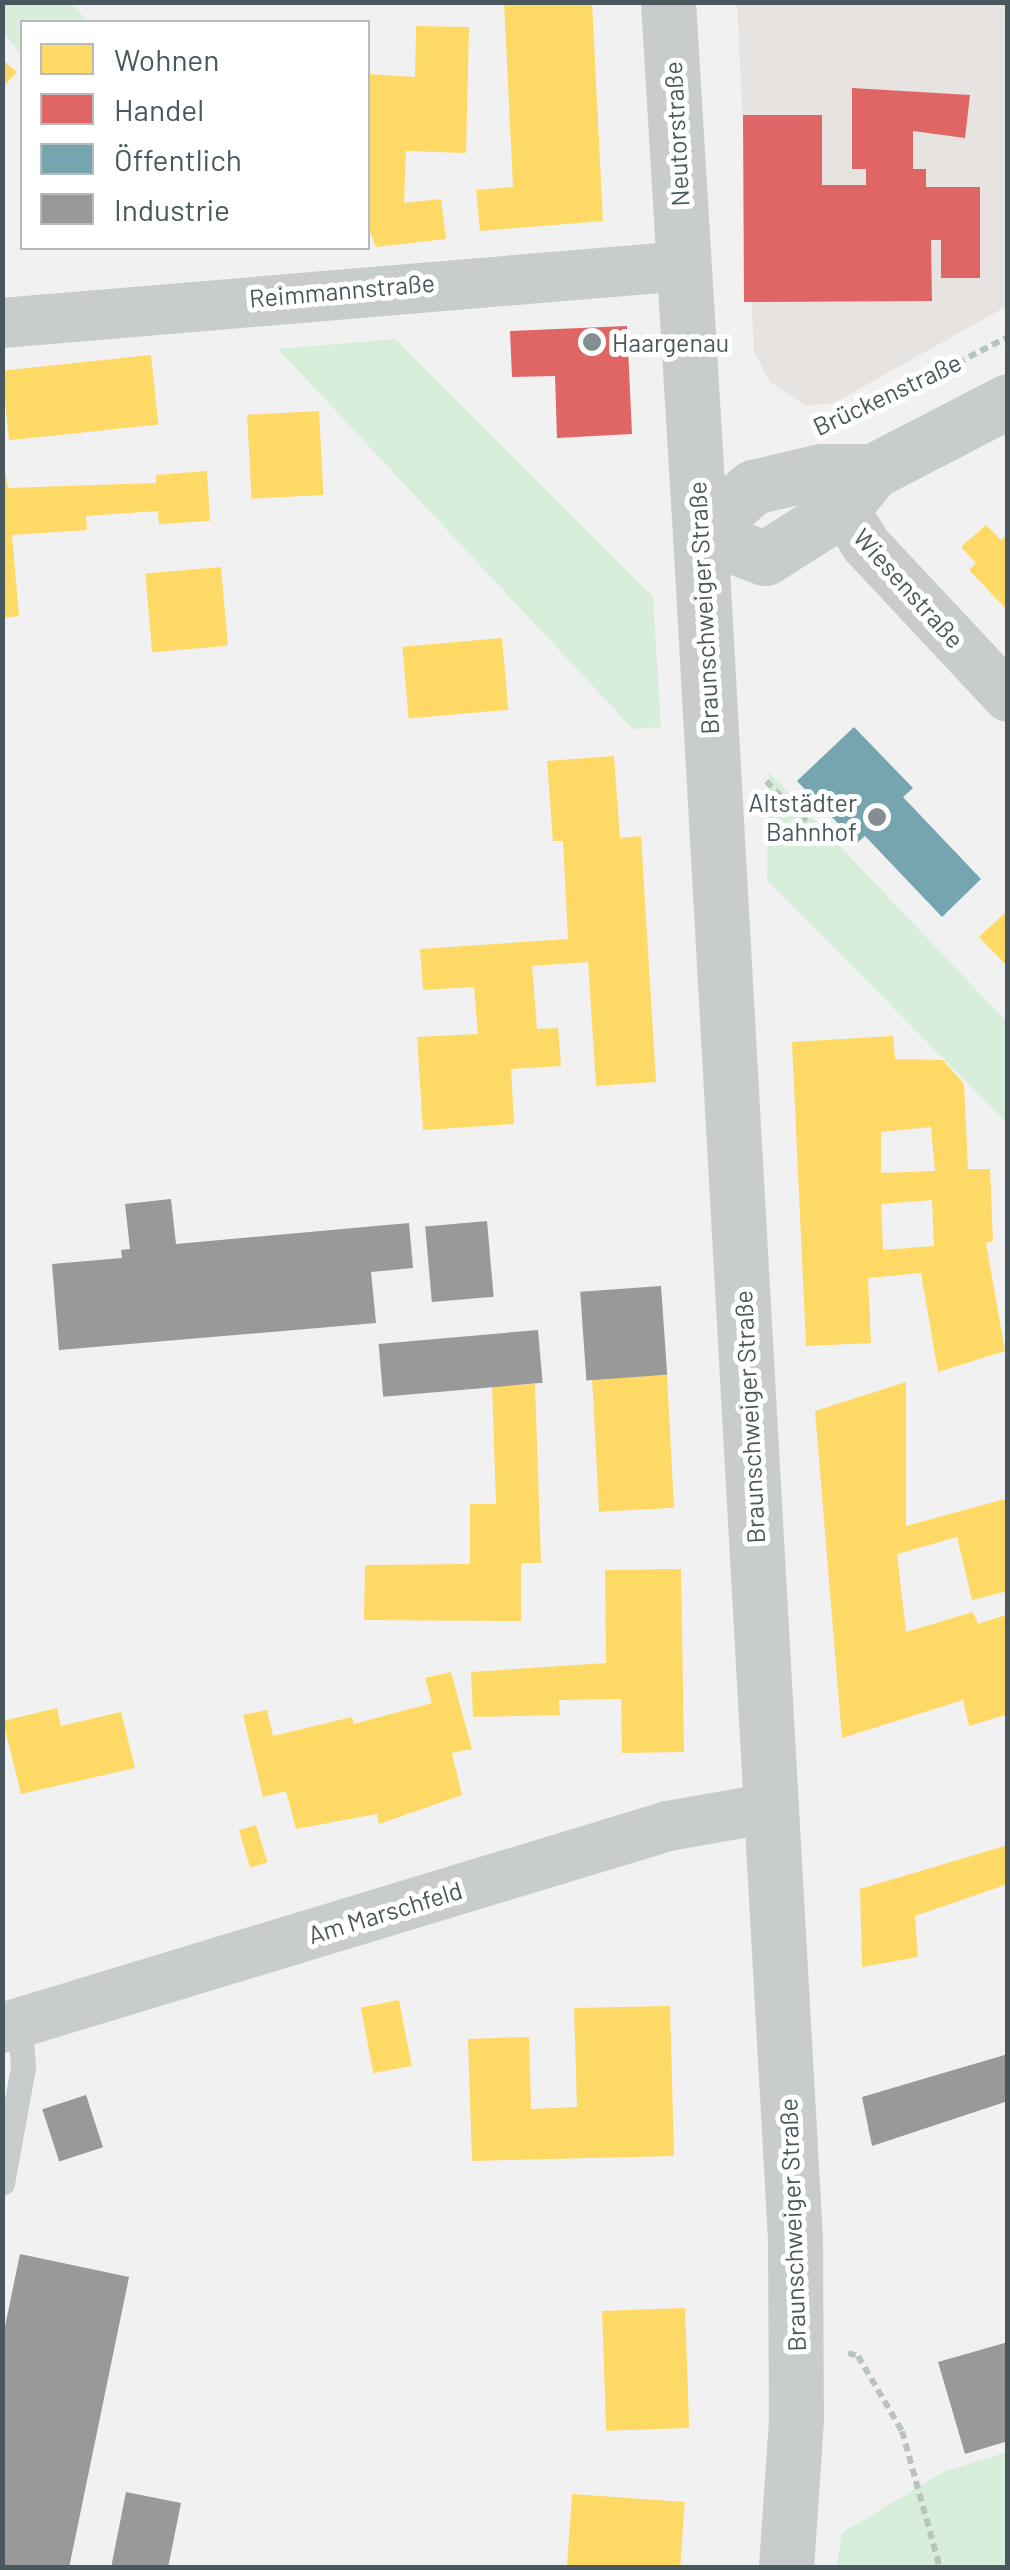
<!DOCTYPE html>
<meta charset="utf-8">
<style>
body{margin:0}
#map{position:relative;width:1010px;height:2570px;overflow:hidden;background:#f1f1f1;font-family:Barlow,sans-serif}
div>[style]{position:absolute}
.commercial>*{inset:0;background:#e6e3e0}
.green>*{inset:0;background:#d7eeda}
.homes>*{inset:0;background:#ffd966;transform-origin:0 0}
.shops>*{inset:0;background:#e06666}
.public>*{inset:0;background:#76a5af}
.industry>*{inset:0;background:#999;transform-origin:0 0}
.path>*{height:6px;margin-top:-3px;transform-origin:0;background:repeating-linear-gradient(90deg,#b8c4bd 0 8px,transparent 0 13px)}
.service>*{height:25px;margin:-12.5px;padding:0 12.5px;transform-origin:12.5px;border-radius:12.5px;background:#c8cccc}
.minor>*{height:50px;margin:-25px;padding:0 25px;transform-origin:25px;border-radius:25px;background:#c8cccc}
.tertiary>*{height:55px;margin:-27.5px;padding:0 27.5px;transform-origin:27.5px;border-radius:27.5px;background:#c8cccc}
.secondary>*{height:55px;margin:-27.5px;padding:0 27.5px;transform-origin:27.5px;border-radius:27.5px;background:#c8cccc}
.dots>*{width:28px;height:28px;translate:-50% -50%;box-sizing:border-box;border:5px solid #fff;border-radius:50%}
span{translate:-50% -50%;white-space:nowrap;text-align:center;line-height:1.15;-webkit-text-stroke:10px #fff;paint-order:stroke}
.street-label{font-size:25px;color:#49585c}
.poi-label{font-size:25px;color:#49585c}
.left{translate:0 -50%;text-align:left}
.right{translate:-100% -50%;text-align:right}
.frame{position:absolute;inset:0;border:5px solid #49585c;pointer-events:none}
.legend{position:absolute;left:20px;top:20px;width:350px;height:230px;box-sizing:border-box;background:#fff;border:2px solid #b6bcbe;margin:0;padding:12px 18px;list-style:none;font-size:30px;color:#49585c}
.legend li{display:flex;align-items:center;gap:20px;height:50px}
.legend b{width:50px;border:2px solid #b6bcbe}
</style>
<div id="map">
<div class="commercial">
<div style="clip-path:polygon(737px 3px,1007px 3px,1007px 306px,834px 403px,806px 406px,770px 382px,754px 352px)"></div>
</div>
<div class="green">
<div style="clip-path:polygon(2px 3px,70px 3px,89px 22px,22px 22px,22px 55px,3px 32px)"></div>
<div style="clip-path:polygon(395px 339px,653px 597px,661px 727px,633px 729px,278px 349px)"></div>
<div style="clip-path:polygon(769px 772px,1007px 1022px,1007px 1123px,767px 880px)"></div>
<div style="clip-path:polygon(1007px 2452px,1007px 2567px,837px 2567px,842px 2533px,943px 2472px)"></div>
</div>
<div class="homes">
<div style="clip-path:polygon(504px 2px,592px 2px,603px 221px,480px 231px,476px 190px,513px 187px)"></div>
<div style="clip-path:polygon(416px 26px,469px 27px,466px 153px,406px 151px,404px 203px,441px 199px,446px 239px,376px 247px,368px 226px,368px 74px,415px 77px)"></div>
<div style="clip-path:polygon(2px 59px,17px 72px,2px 88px)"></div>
<div style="left:151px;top:355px;width:70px;height:150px;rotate:84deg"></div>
<div style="left:319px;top:411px;width:84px;height:72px;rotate:87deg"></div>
<div style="clip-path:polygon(2px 455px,8px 488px,156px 483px,156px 475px,207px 471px,210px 521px,159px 524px,158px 511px,86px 516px,87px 530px,12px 535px,19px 616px,2px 618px)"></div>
<div style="clip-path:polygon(986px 525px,1001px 540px,1008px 534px,1008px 611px,969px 570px,976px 563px,961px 547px)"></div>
<div style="left:221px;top:567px;width:79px;height:76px;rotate:85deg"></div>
<div style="left:502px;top:638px;width:72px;height:100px;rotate:85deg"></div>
<div style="clip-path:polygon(614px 756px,620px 838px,641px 836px,656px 1082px,596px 1086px,588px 962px,532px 966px,537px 1029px,558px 1028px,561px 1066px,511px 1069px,514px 1124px,423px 1130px,417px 1037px,478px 1034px,474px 987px,423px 990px,420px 949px,568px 939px,563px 841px,553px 841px,547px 761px)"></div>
<div style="clip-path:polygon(1008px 910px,1008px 967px,979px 937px)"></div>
<div style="clip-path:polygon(evenodd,893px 1036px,895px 1059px,943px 1060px,964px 1084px,968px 1169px,990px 1169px,993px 1241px,986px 1243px,1005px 1351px,938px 1372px,921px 1273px,868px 1278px,871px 1343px,806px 1346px,792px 1042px,893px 1036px,931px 1127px,935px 1171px,881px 1173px,881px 1132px,931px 1127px,893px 1036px,932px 1200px,934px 1246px,883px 1250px,881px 1204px,932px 1200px)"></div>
<div style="left:667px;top:1375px;width:133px;height:75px;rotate:87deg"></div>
<div style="clip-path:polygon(906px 1382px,906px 1526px,1008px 1498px,1008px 1591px,972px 1600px,957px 1537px,897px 1554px,906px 1632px,973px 1612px,978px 1624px,1008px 1614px,1008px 1714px,969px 1726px,963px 1700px,842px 1738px,815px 1411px)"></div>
<div style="clip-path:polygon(535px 1384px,541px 1563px,521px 1563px,521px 1621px,364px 1620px,365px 1565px,470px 1564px,470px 1504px,496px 1504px,492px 1386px)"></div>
<div style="clip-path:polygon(681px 1569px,684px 1752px,622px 1753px,621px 1699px,559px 1700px,560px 1715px,473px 1717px,471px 1672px,606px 1663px,605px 1570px)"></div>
<div style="clip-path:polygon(451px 1672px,472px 1749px,452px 1753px,462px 1795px,379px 1824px,377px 1814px,296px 1829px,286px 1791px,263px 1797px,243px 1715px,267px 1710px,273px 1736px,352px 1717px,354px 1724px,432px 1703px,425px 1678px)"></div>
<div style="clip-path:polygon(57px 1708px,61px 1726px,121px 1712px,135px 1768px,21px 1794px,3px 1721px)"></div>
<div style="left:256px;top:1825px;width:39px;height:18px;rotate:73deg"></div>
<div style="clip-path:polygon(1008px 1845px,1008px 1884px,915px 1916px,918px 1957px,862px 1967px,860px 1889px)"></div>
<div style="left:399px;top:2000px;width:67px;height:39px;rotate:79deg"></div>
<div style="clip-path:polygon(670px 2006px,674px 2156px,472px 2161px,468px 2039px,529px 2037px,531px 2109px,577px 2107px,574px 2008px)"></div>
<div style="left:685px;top:2308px;width:120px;height:83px;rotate:88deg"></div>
<div style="left:572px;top:2494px;width:113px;height:74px;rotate:4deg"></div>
</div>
<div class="shops">
<div style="clip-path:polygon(852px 88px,970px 95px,965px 138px,913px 131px,913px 169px,926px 169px,926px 187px,980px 187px,980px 278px,941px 278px,941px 240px,931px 240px,932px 301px,744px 302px,743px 115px,822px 115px,822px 185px,866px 185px,866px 169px,852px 169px)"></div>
<div style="clip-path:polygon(627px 326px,632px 434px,557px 438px,555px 376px,512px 377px,510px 331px)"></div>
</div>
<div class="public">
<div style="clip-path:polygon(854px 727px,913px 788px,903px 797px,981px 879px,942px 917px,865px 836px,857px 843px,797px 781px)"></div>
</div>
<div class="industry">
<div style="clip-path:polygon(171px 1199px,176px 1244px,409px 1223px,413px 1268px,371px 1272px,376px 1323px,59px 1350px,52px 1264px,122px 1258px,121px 1250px,130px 1249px,125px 1204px)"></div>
<div style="left:487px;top:1221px;width:76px;height:62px;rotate:85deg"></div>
<div style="left:661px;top:1286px;width:89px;height:81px;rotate:86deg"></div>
<div style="left:538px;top:1330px;width:53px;height:160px;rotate:85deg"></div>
<div style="clip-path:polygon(1008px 2054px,1008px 2101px,872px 2146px,862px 2097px)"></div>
<div style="left:86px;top:2095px;width:55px;height:46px;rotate:72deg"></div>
<div style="clip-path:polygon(20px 2254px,129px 2277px,69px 2568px,2px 2568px,2px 2341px)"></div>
<div style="clip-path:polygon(1008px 2342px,1008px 2441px,965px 2454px,938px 2362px)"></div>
<div style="clip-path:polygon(126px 2492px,181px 2503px,168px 2568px,111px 2568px)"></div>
</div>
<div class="path">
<div style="left:853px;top:416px;width:174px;rotate:-27deg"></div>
<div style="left:766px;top:781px;width:57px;rotate:45deg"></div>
<div style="left:848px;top:2353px;width:10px;rotate:17deg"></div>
<div style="left:858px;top:2356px;width:87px;rotate:59.6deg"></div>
<div style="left:902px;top:2431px;width:142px;rotate:74.5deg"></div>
</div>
<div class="service">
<div style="left:2px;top:2183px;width:118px;rotate:-79.7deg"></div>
<div style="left:23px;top:2067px;width:44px;rotate:-93.9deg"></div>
</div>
<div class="minor">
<div style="left:2px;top:323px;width:683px;rotate:-4.78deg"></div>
<div style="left:823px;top:475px;width:82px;rotate:58.4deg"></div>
<div style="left:866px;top:545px;width:208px;rotate:46.9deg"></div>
<div style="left:2px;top:2028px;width:696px;rotate:-16.87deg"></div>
<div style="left:668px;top:1826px;width:105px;rotate:-9.9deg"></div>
</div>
<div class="tertiary">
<div style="left:668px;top:2px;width:533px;rotate:86.56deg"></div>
</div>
<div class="secondary">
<div style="left:700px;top:534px;width:1708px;rotate:86.81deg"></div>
<div style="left:795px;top:2239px;width:181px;rotate:89.7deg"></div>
<div style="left:796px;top:2420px;width:148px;rotate:93.9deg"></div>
<div style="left:700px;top:534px;width:71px;rotate:-41.6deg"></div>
<div style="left:753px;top:487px;width:71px;rotate:-13.1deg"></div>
<div style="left:822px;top:471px;width:51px"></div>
<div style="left:873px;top:471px;width:152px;rotate:-27.4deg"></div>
<div style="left:700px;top:534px;width:69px;rotate:20.3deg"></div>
<div style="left:765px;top:558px;width:90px;rotate:-32.3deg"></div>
<div style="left:841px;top:510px;width:50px;rotate:-50.6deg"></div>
</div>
<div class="dots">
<div style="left:592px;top:342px;background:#848e90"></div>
<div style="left:877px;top:817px;background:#848e90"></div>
</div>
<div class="street-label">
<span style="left:676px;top:134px;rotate:-93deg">Neutorstraße</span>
<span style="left:342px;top:290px;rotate:-5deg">Reimmannstraße</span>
<span style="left:887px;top:394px;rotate:-25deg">Brückenstraße</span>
<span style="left:909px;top:588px;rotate:48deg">Wiesenstraße</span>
<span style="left:703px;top:608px;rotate:-93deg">Braunschweiger Straße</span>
<span style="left:749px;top:1417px;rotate:-93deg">Braunschweiger Straße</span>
<span style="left:385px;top:1912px;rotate:-17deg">Am Marschfeld</span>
<span style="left:792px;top:2225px;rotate:-92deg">Braunschweiger Straße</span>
</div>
<div class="poi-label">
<span class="left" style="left:612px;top:342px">Haargenau</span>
<span class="right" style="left:857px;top:817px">Altstädter<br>Bahnhof</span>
</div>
<div class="frame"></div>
<ul class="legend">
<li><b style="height:28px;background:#ffd966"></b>Wohnen</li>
<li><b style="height:28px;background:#e06666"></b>Handel</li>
<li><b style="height:28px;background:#76a5af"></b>Öffentlich</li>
<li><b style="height:28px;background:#999"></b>Industrie</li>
</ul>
</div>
